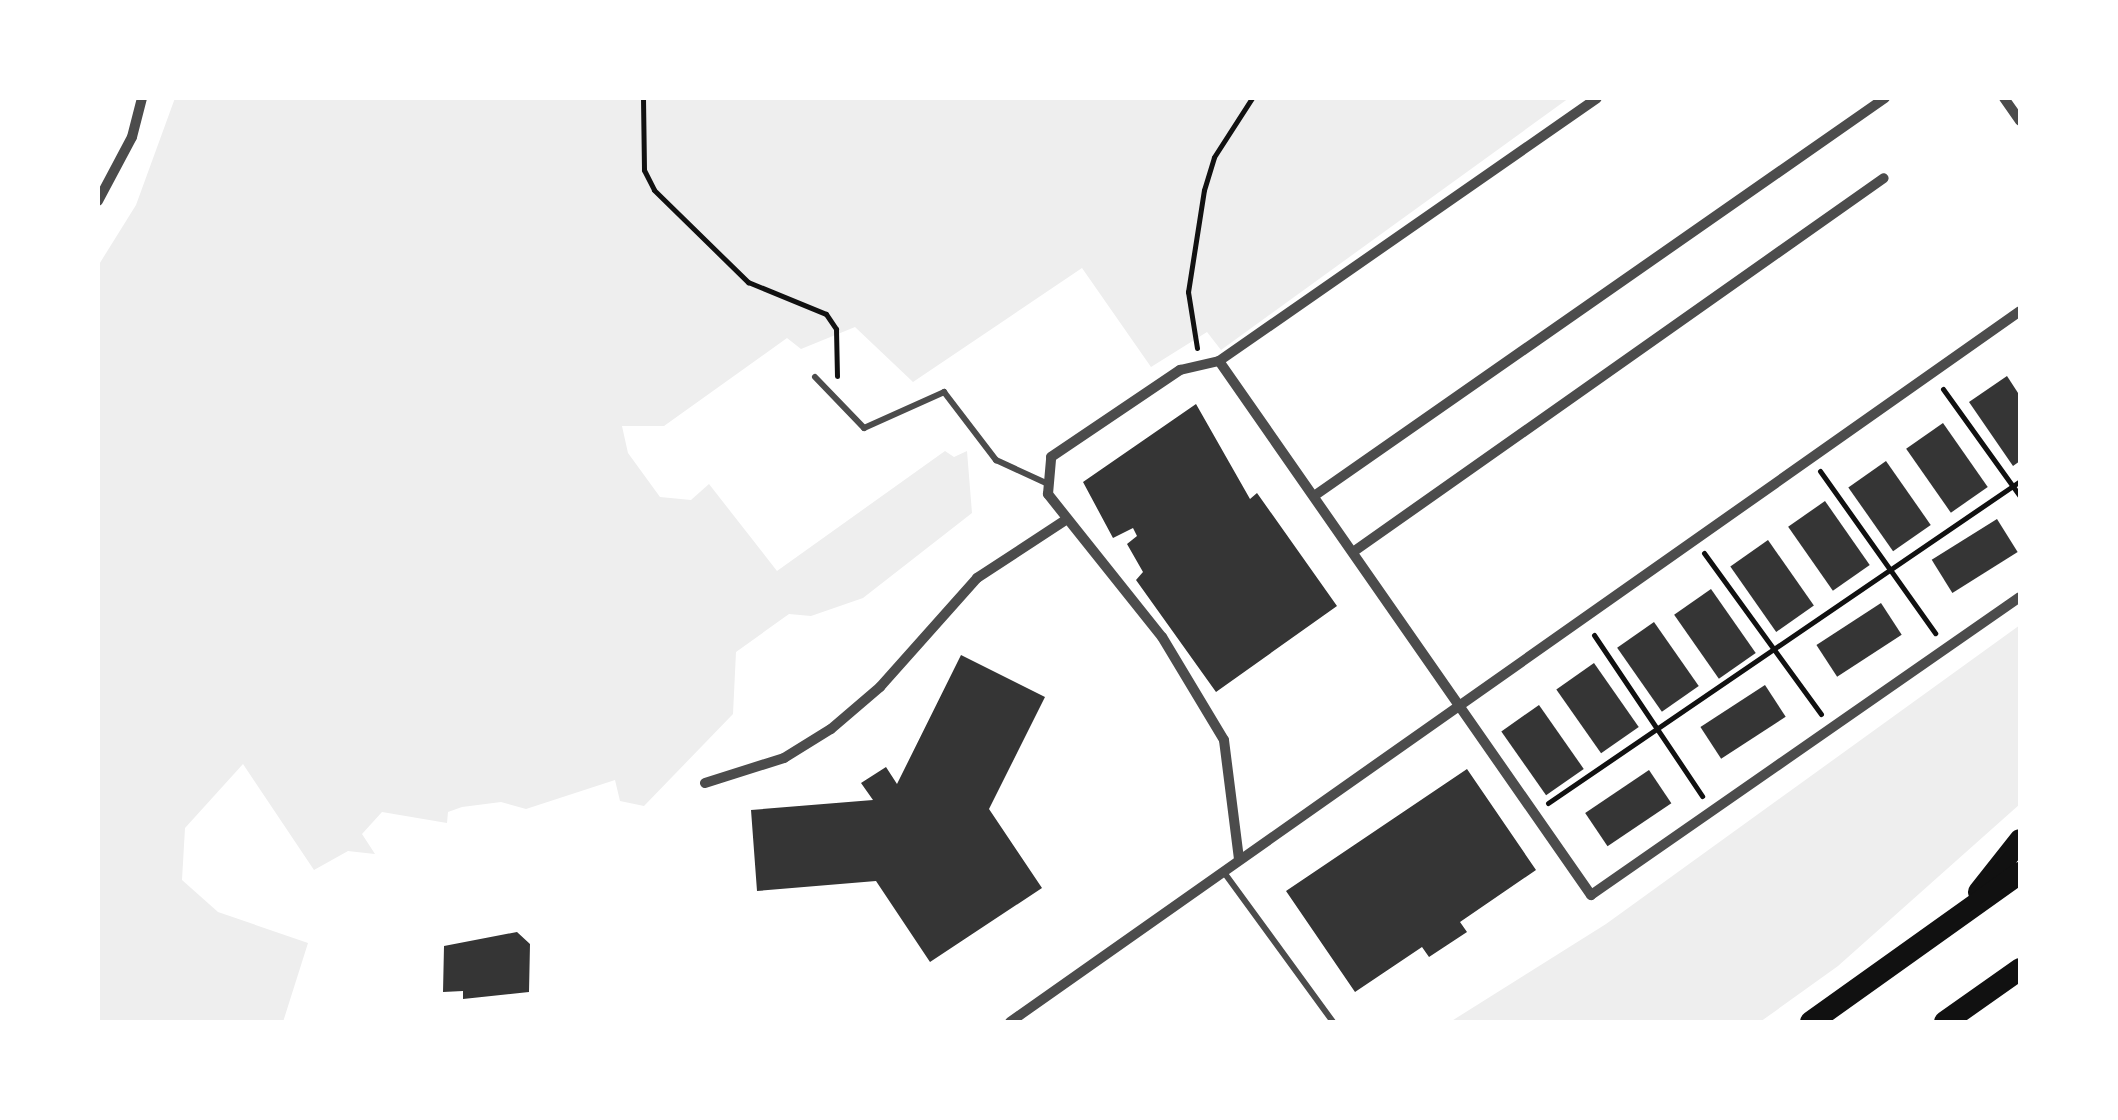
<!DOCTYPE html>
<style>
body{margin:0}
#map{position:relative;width:2118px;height:1120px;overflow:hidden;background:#fff;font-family:"Zilla Slab",serif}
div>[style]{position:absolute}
.green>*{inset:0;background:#eee}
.building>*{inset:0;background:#353535;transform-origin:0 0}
.path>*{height:5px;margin:-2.5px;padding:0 2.5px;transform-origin:2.5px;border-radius:2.5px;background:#111}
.service>*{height:6px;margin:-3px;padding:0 3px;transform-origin:3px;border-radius:3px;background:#4c4c4c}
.minor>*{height:10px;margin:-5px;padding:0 5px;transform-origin:5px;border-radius:5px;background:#4c4c4c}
.trunk>*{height:22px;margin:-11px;padding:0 11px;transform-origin:11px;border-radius:11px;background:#111}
span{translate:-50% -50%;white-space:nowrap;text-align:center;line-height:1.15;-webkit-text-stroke:8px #fff;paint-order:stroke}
.frame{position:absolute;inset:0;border:100px solid #fff;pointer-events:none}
</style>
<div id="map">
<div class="green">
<div style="clip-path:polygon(175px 98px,1569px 98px,1221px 350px,1207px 332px,1151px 367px,1082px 268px,913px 382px,855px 327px,801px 349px,787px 338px,664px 426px,622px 426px,628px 453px,660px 497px,691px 500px,709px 484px,777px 571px,945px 451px,954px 457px,967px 451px,972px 513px,863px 598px,811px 616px,789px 614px,736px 652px,733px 714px,644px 806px,620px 801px,615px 780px,526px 809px,501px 802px,462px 807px,448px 812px,447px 823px,382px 812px,362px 834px,375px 854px,348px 851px,314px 870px,243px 764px,185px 828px,182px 880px,218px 912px,308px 943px,283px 1022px,98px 1022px,98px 266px,136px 205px)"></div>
<div style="clip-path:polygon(2020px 625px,2020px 804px,1838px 966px,1760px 1022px,1450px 1022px,1606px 924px)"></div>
</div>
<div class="building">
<div style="clip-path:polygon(2007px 376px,2020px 396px,2020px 461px,2013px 466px,1969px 402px)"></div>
<div style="clip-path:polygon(1196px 404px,1250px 499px,1257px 493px,1337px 606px,1216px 692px,1136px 580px,1143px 572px,1127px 544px,1137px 536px,1133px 528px,1113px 538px,1083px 482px)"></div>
<div style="left:1943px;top:423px;width:78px;height:45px;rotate:55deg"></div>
<div style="left:1886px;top:461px;width:78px;height:46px;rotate:55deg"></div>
<div style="left:1825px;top:501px;width:78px;height:45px;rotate:55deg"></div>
<div style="left:1997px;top:519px;width:39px;height:77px;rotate:58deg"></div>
<div style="left:1768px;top:540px;width:80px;height:46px;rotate:55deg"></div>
<div style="left:1711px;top:589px;width:78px;height:45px;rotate:55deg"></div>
<div style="left:1881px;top:603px;width:38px;height:77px;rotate:57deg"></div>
<div style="left:1654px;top:622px;width:78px;height:45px;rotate:55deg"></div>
<div style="clip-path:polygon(961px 655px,1045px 697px,989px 809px,1042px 888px,930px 962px,876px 881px,757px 891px,751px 810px,873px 800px,861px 783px,886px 767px,897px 784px)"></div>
<div style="left:1594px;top:663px;width:78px;height:46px;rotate:55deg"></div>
<div style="left:1765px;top:685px;width:38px;height:77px;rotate:57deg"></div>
<div style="left:1539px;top:705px;width:78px;height:46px;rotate:55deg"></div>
<div style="clip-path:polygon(1467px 769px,1536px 870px,1460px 922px,1467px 932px,1429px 957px,1422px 947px,1355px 992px,1286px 891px)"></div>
<div style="left:1649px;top:770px;width:40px;height:77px;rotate:56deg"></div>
<div style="clip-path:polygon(517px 932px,530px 944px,529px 992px,463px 999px,463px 991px,443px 992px,444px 946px)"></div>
</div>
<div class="path">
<div style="left:643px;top:98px;width:72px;rotate:89.2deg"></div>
<div style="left:644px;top:170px;width:22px;rotate:63deg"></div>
<div style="left:654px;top:190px;width:132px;rotate:44.4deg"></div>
<div style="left:748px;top:282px;width:84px;rotate:22.3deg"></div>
<div style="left:826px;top:314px;width:18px;rotate:56deg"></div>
<div style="left:836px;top:329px;width:47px;rotate:88.8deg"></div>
<div style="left:1197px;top:348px;width:57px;rotate:-99.1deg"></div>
<div style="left:1188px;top:292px;width:103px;rotate:-81.1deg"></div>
<div style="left:1204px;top:190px;width:34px;rotate:-73deg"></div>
<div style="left:1214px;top:157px;width:70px;rotate:-57.2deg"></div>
<div style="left:1943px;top:389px;width:132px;rotate:54.3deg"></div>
<div style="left:1820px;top:471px;width:199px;rotate:54.6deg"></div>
<div style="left:1704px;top:553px;width:199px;rotate:54deg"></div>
<div style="left:1594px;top:635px;width:194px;rotate:56.1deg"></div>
<div style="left:1548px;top:803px;width:571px;rotate:-34.3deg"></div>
</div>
<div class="service">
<div style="left:815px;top:377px;width:71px;rotate:46.1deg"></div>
<div style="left:864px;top:428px;width:88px;rotate:-24.2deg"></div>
<div style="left:944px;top:392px;width:86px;rotate:52.6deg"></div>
<div style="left:996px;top:460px;width:55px;rotate:24.7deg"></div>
<div style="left:1223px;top:871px;width:187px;rotate:53.9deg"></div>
</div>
<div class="minor">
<div style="left:2004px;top:98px;width:28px;rotate:55deg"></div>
<div style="left:98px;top:201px;width:72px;rotate:-62deg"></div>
<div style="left:132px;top:137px;width:40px;rotate:-75.6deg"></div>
<div style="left:1219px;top:361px;width:651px;rotate:55.14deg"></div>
<div style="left:1591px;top:895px;width:522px;rotate:-34.79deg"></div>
<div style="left:1314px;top:496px;width:696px;rotate:-34.88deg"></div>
<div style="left:1353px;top:552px;width:649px;rotate:-35.16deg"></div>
<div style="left:705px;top:783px;width:83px;rotate:-17.6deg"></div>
<div style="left:784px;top:758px;width:55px;rotate:-31.7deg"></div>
<div style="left:831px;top:729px;width:65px;rotate:-40.6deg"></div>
<div style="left:880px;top:687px;width:146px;rotate:-48.3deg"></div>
<div style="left:977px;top:578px;width:104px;rotate:-33.2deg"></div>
<div style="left:1239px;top:859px;width:120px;rotate:-97.2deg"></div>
<div style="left:1224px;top:740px;width:120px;rotate:-121deg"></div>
<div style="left:1162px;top:637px;width:183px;rotate:-128.6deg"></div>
<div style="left:1048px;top:494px;width:37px;rotate:-85deg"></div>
<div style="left:1051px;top:457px;width:156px;rotate:-34deg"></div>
<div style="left:1180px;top:370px;width:40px;rotate:-13deg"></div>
<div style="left:1219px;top:361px;width:460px;rotate:-34.8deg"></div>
<div style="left:1010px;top:1022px;width:1235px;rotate:-35.14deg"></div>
</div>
<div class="trunk">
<div style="left:1979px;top:892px;width:66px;rotate:-51.7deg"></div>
<div style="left:1811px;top:1022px;width:257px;rotate:-35.5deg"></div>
<div style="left:1945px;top:1022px;width:92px;rotate:-35.2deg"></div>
</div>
<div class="frame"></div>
</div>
